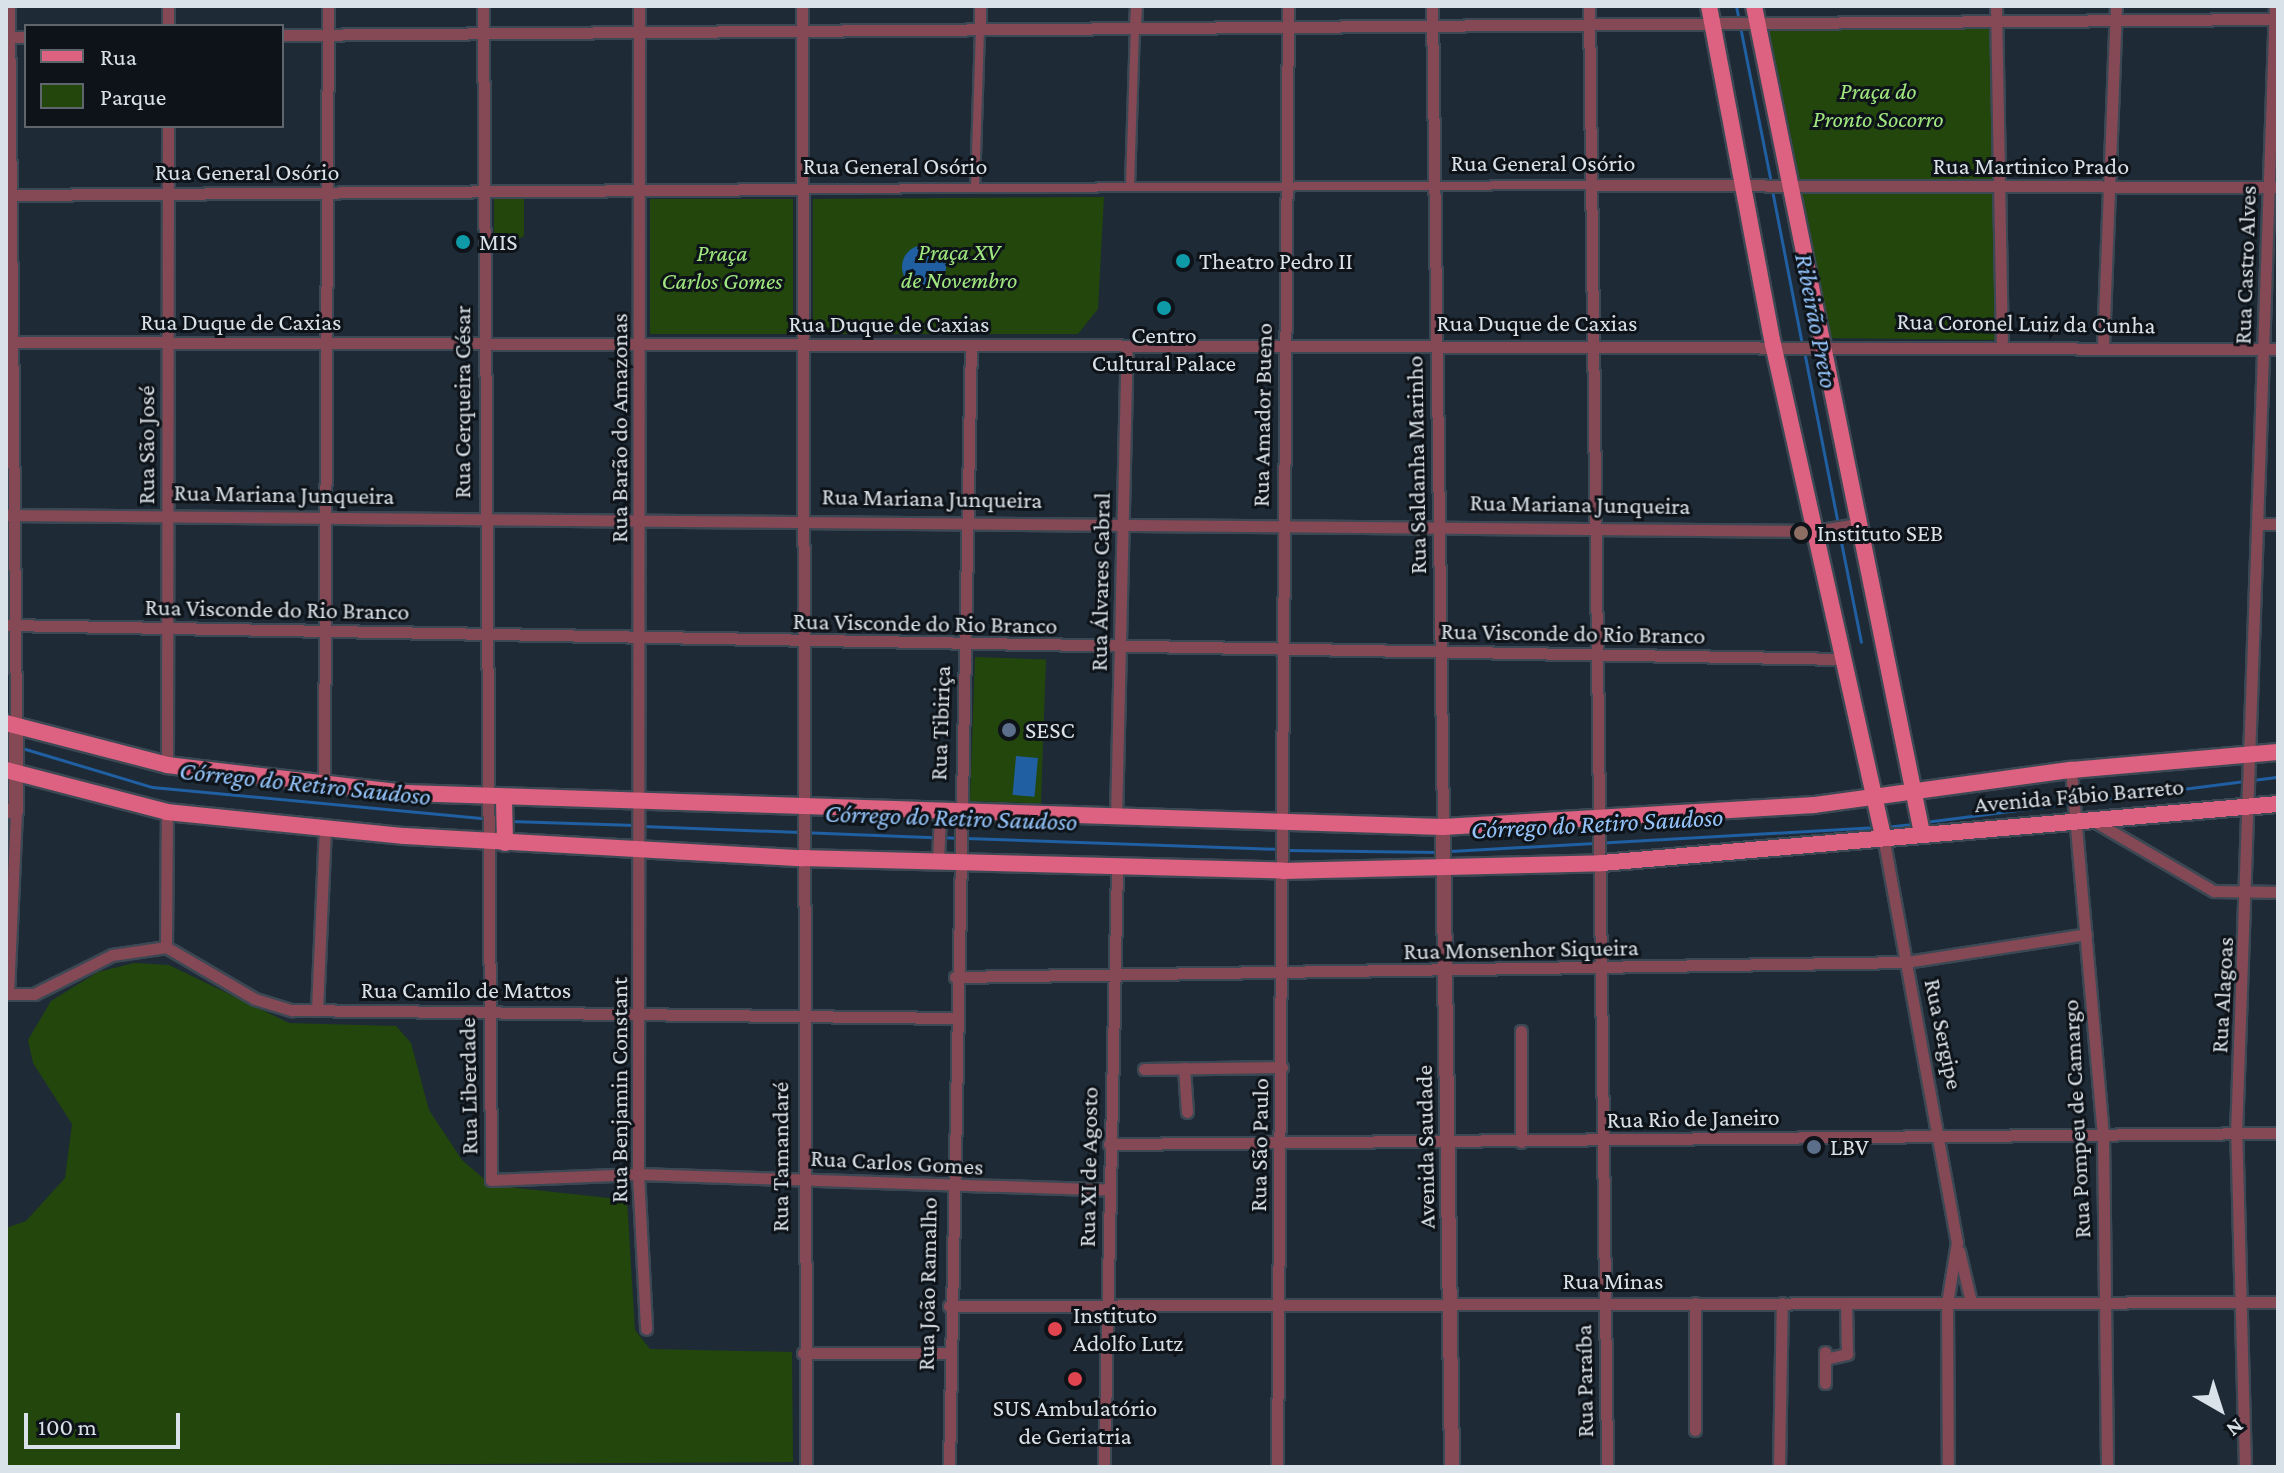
<!DOCTYPE html>
<meta charset="utf-8">
<style>
body{margin:0}
#map{position:relative;width:2284px;height:1473px;overflow:hidden;background:#1e2b37;font-family:"Crimson Pro",serif}
div>[style]{position:absolute}
.green>*{inset:0;background:#22460c;transform-origin:0 0}
.water>*{inset:0;background:#1f5fa2;transform-origin:0 0}
.round{border-radius:50%}
.stream>*{height:3px;margin:-1.5px;padding:0 1.5px;transform-origin:1.5px;border-radius:1.5px;background:#1f5fa2}
.roads{filter:drop-shadow(2px 0 #3c4853) drop-shadow(-2px 0 #3c4853) drop-shadow(0 2px #3c4853) drop-shadow(0 -2px #3c4853)}
.pedestrian>*{height:8px;margin:-4px;padding:0 4px;transform-origin:4px;border-radius:4px;background:#854855}
.minor>*{height:11px;margin:-5.5px;padding:0 5.5px;transform-origin:5.5px;border-radius:5.5px;background:#854855}
.tertiary>*{height:14px;margin:-7px;padding:0 7px;transform-origin:7px;border-radius:7px;background:#854855}
.primary>*{height:16px;margin:-8px;padding:0 8px;transform-origin:8px;border-radius:8px;background:#dd6180}
.dots>*{width:22px;height:22px;translate:-50% -50%;box-sizing:border-box;border:4px solid #0d1318;border-radius:50%}
span{translate:-50% -50%;white-space:nowrap;text-align:center;line-height:1.15;-webkit-text-stroke:6px #0d1318;paint-order:stroke}
.park-label{font-size:24px;color:#a0e87f;font-style:italic}
.street-label{font-size:24px;color:#d9e1e9}
.poi-label{font-size:24px;color:#d9e1e9}
.left{translate:0 -50%;text-align:left}
.water-label{font-size:26px;color:#95c4fb;font-style:italic}
.frame{position:absolute;inset:0;border:8px solid #d9e1e9;pointer-events:none}
.legend{position:absolute;left:24px;top:24px;width:260px;height:104px;box-sizing:border-box;background:#0d1318;border:2px solid #5f656c;margin:0;padding:10px 14px;list-style:none;font-size:24px;color:#d9e1e9}
.legend li{display:flex;align-items:center;gap:16px;height:40px}
.legend b{width:40px;border:2px solid #5f656c}
.north{position:absolute;left:2180px;top:1369px;width:80px;height:80px;-webkit-text-stroke:6px #0d1318;paint-order:stroke;rotate:141deg;font-size:22px;font-weight:700;line-height:32px;text-align:center;color:#d9e1e9}
.north::after{content:'';display:block;margin:auto;width:28px;height:36px;background:#d9e1e9;clip-path:polygon(50% 0,100% 100%,50% 72%,0 100%)}
.scale{position:absolute;left:24px;top:1413px;width:156px;height:36px;box-sizing:border-box;border:4px solid #d9e1e9;border-top:0;padding-left:10px;font-size:24px;line-height:28px;white-space:nowrap;color:#d9e1e9;-webkit-text-stroke:6px #0d1318;paint-order:stroke}
</style>
<div id="map">
<div class="green">
<div style="clip-path:polygon(1763px 25px,1991px 28px,1994px 185px,1788px 180px)"></div>
<div style="clip-path:polygon(1791px 189px,1994px 194px,1996px 340px,1822px 338px)"></div>
<div style="clip-path:polygon(1104px 197px,1098px 309px,1078px 334px,813px 334px,813px 199px)"></div>
<div style="clip-path:polygon(494px 199px,524px 199px,524px 236px,508px 244px,494px 239px)"></div>
<div style="left:793px;top:199px;width:135px;height:143px;rotate:90deg"></div>
<div style="left:975px;top:657px;width:71px;height:144px;rotate:2deg"></div>
<div style="clip-path:polygon(134px 963px,169px 965px,289px 1023px,396px 1026px,411px 1043px,429px 1110px,462px 1160px,491px 1185px,627px 1200px,635px 1330px,650px 1349px,792px 1352px,793px 1462px,6px 1467px,6px 1228px,26px 1221px,65px 1178px,72px 1124px,33px 1063px,28px 1040px,51px 1001px,98px 972px)"></div>
</div>
<div class="water">
<div class="round" style="left:902px;top:245px;width:44px;height:44px"></div>
<div style="left:1016px;top:756px;width:22px;height:39px;rotate:5deg"></div>
</div>
<div class="stream">
<div style="left:1736px;top:6px;width:180px;rotate:78.8deg"></div>
<div style="left:1772px;top:190px;width:157px;rotate:79deg"></div>
<div style="left:1804px;top:351px;width:176px;rotate:78.9deg"></div>
<div style="left:1839px;top:532px;width:112px;rotate:78.7deg"></div>
<div style="left:22px;top:748px;width:136px;rotate:16.7deg"></div>
<div style="left:152px;top:787px;width:349px;rotate:5.4deg"></div>
<div style="left:510px;top:821px;width:125px;rotate:1.8deg"></div>
<div style="left:1925px;top:822px;width:356px;rotate:-7.3deg"></div>
<div style="left:642px;top:826px;width:292px;rotate:2.2deg"></div>
<div style="left:1885px;top:827px;width:28px;rotate:-6deg"></div>
<div style="left:942px;top:837px;width:16px;rotate:4deg"></div>
<div style="left:966px;top:838px;width:312px;rotate:2deg"></div>
<div style="left:1286px;top:850px;width:152px;rotate:0.8deg"></div>
<div style="left:1450px;top:851px;width:424px;rotate:-3.2deg"></div>
</div>
<div class="roads">
<div class="pedestrian">
<div style="left:1130px;top:186px;width:161px;rotate:-88.2deg"></div>
<div style="left:975px;top:188px;width:158px;rotate:-88.2deg"></div>
<div style="left:802px;top:189px;width:790px;rotate:-0.29deg"></div>
</div>
<div class="minor">
<div style="left:9px;top:6px;width:720px;rotate:89.44deg"></div>
<div style="left:483px;top:6px;width:1174px;rotate:89.61deg"></div>
<div style="left:491px;top:1180px;width:147px;rotate:-2.3deg"></div>
<div style="left:638px;top:1174px;width:470px;rotate:1.9deg"></div>
<div style="left:639px;top:6px;width:1168px;rotate:90.05deg"></div>
<div style="left:638px;top:1174px;width:155px;rotate:87deg"></div>
<div style="left:802px;top:6px;width:1461px;rotate:89.84deg"></div>
<div style="left:980px;top:6px;width:24px;rotate:90deg"></div>
<div style="left:1432px;top:6px;width:821px;rotate:89.23deg"></div>
<div style="left:1589px;top:6px;width:1461px;rotate:89.29deg"></div>
<div style="left:1996px;top:6px;width:339px;rotate:89deg"></div>
<div style="left:1135px;top:25px;width:19px;rotate:-87deg"></div>
<div style="left:168px;top:26px;width:20px;rotate:-90deg"></div>
<div style="left:282px;top:35px;width:1996px;rotate:-0.46deg"></div>
<div style="left:6px;top:37px;width:20px"></div>
<div style="left:1592px;top:185px;width:686px;rotate:0.17deg"></div>
<div style="left:6px;top:195px;width:796px;rotate:-0.43deg"></div>
<div style="left:6px;top:342px;width:2272px;rotate:0.18deg"></div>
<div style="left:2103px;top:345px;width:339px;rotate:-87.8deg"></div>
<div style="left:6px;top:515px;width:1809px;rotate:0.51deg"></div>
<div style="left:1815px;top:531px;width:43px;rotate:-9.5deg"></div>
<div style="left:2259px;top:524px;width:19px"></div>
<div style="left:6px;top:625px;width:1837px;rotate:1.06deg"></div>
<div style="left:167px;top:765px;width:639px;rotate:-89.91deg"></div>
<div style="left:2071px;top:770px;width:366px;rotate:85deg"></div>
<div style="left:2103px;top:1135px;width:332px;rotate:89.3deg"></div>
<div style="left:324px;top:785px;width:779px;rotate:-89.71deg"></div>
<div style="left:1116px;top:818px;width:471px;rotate:-88.7deg"></div>
<div style="left:2094px;top:821px;width:139px;rotate:30.3deg"></div>
<div style="left:2214px;top:891px;width:64px;rotate:0.9deg"></div>
<div style="left:1883px;top:836px;width:413px;rotate:79.7deg"></div>
<div style="left:1957px;top:1242px;width:62px;rotate:99.3deg"></div>
<div style="left:1947px;top:1303px;width:164px;rotate:89.7deg"></div>
<div style="left:938px;top:861px;width:45px;rotate:-87.5deg"></div>
<div style="left:166px;top:947px;width:135px;rotate:-89.6deg"></div>
<div style="left:955px;top:977px;width:951px;rotate:-0.9deg"></div>
<div style="left:1906px;top:962px;width:182px;rotate:-8.8deg"></div>
<div style="left:6px;top:994px;width:28px"></div>
<div style="left:34px;top:994px;width:87px;rotate:-26.6deg"></div>
<div style="left:112px;top:955px;width:55px;rotate:-8.4deg"></div>
<div style="left:166px;top:947px;width:103px;rotate:30.3deg"></div>
<div style="left:255px;top:999px;width:39px;rotate:17deg"></div>
<div style="left:292px;top:1010px;width:661px;rotate:0.69deg"></div>
<div style="left:8px;top:994px;width:183px;rotate:-87.5deg"></div>
<div style="left:317px;top:1010px;width:182px;rotate:-87.5deg"></div>
<div style="left:1521px;top:1031px;width:111px;rotate:90deg"></div>
<div style="left:1184px;top:1068px;width:44px;rotate:86.1deg"></div>
<div style="left:1144px;top:1069px;width:138px;rotate:-0.8deg"></div>
<div style="left:1109px;top:1144px;width:1169px;rotate:-0.54deg"></div>
<div style="left:1959px;top:1251px;width:52px;rotate:76.8deg"></div>
<div style="left:1695px;top:1303px;width:127px;rotate:90deg"></div>
<div style="left:949px;top:1306px;width:1329px;rotate:-0.17deg"></div>
<div style="left:803px;top:1353px;width:145px"></div>
<div style="left:1825px;top:1359px;width:23px;rotate:-13deg"></div>
<div style="left:1847px;top:1354px;width:51px;rotate:-91.1deg"></div>
<div style="left:1825px;top:1383px;width:31px;rotate:-90deg"></div>
<div style="left:949px;top:1467px;width:1121px;rotate:-88.88deg"></div>
<div style="left:1104px;top:1467px;width:599px;rotate:-88.76deg"></div>
<div style="left:1277px;top:1467px;width:1461px;rotate:-89.57deg"></div>
<div style="left:1779px;top:1467px;width:164px;rotate:-89deg"></div>
<div style="left:2245px;top:1467px;width:333px;rotate:-91.5deg"></div>
<div style="left:2236px;top:1134px;width:1129px;rotate:-88.02deg"></div>
</div>
<div class="tertiary">
<div style="left:6px;top:811px;width:10px"></div>
<div style="left:16px;top:811px;width:85px;rotate:-90deg"></div>
<div style="left:1443px;top:827px;width:640px;rotate:89.19deg"></div>
</div>
<div class="primary">
<div style="left:1709px;top:6px;width:344px;rotate:79.3deg"></div>
<div style="left:1773px;top:344px;width:504px;rotate:77.4deg"></div>
<div style="left:1754px;top:6px;width:844px;rotate:78.52deg"></div>
<div style="left:6px;top:723px;width:166px;rotate:14.6deg"></div>
<div style="left:167px;top:765px;width:242px;rotate:6.7deg"></div>
<div style="left:407px;top:793px;width:1037px;rotate:1.88deg"></div>
<div style="left:1443px;top:827px;width:372px;rotate:-3.4deg"></div>
<div style="left:1814px;top:805px;width:259px;rotate:-7.8deg"></div>
<div style="left:2071px;top:770px;width:208px;rotate:-5deg"></div>
<div style="left:6px;top:770px;width:166px;rotate:14.6deg"></div>
<div style="left:167px;top:812px;width:238px;rotate:5.8deg"></div>
<div style="left:404px;top:836px;width:398px;rotate:3.2deg"></div>
<div style="left:801px;top:858px;width:482px;rotate:1.5deg"></div>
<div style="left:1283px;top:871px;width:319px;rotate:-1.4deg"></div>
<div style="left:1602px;top:863px;width:679px;rotate:-4.99deg"></div>
<div style="left:504px;top:799px;width:44px;rotate:88.7deg"></div>
</div>
</div>
<div class="dots">
<div style="left:463px;top:242px;background:#0f9aa8"></div>
<div style="left:1183px;top:261px;background:#0f9aa8"></div>
<div style="left:1164px;top:308px;background:#0f9aa8"></div>
<div style="left:1801px;top:533px;background:#8d6e63"></div>
<div style="left:1009px;top:730px;background:#5c6f8a"></div>
<div style="left:1814px;top:1147px;background:#5c6f8a"></div>
<div style="left:1055px;top:1329px;background:#e0444e"></div>
<div style="left:1075px;top:1379px;background:#e0444e"></div>
</div>
<div class="park-label">
<span style="left:1878px;top:105px">Praça do<br>Pronto Socorro</span>
<span style="left:959px;top:266px">Praça XV<br>de Novembro</span>
<span style="left:722px;top:267px">Praça<br>Carlos Gomes</span>
</div>
<div class="street-label">
<span style="left:1543px;top:163px">Rua General Osório</span>
<span style="left:895px;top:166px">Rua General Osório</span>
<span style="left:2031px;top:166px">Rua Martinico Prado</span>
<span style="left:247px;top:172px">Rua General Osório</span>
<span style="left:2245px;top:265px;rotate:-88deg">Rua Castro Alves</span>
<span style="left:241px;top:322px">Rua Duque de Caxias</span>
<span style="left:1537px;top:323px">Rua Duque de Caxias</span>
<span style="left:2026px;top:323px;rotate:1deg">Rua Coronel Luiz da Cunha</span>
<span style="left:889px;top:324px">Rua Duque de Caxias</span>
<span style="left:462px;top:402px;rotate:-90deg">Rua Cerqueira César</span>
<span style="left:1262px;top:415px;rotate:-89deg">Rua Amador Bueno</span>
<span style="left:619px;top:428px;rotate:-90deg">Rua Barão do Amazonas</span>
<span style="left:146px;top:445px;rotate:-90deg">Rua São José</span>
<span style="left:1416px;top:465px;rotate:-91deg">Rua Saldanha Marinho</span>
<span style="left:284px;top:494px;rotate:1deg">Rua Mariana Junqueira</span>
<span style="left:932px;top:498px;rotate:1deg">Rua Mariana Junqueira</span>
<span style="left:1580px;top:504px;rotate:1deg">Rua Mariana Junqueira</span>
<span style="left:1100px;top:582px;rotate:-89deg">Rua Álvares Cabral</span>
<span style="left:277px;top:609px;rotate:1deg">Rua Visconde do Rio Branco</span>
<span style="left:925px;top:623px;rotate:1deg">Rua Visconde do Rio Branco</span>
<span style="left:1573px;top:633px;rotate:1deg">Rua Visconde do Rio Branco</span>
<span style="left:940px;top:723px;rotate:-88deg">Rua Tibiriça</span>
<span style="left:2079px;top:795px;rotate:-5deg">Avenida Fábio Barreto</span>
<span style="left:1521px;top:949px;rotate:-1deg">Rua Monsenhor Siqueira</span>
<span style="left:466px;top:990px">Rua Camilo de Mattos</span>
<span style="left:2222px;top:995px;rotate:-87deg">Rua Alagoas</span>
<span style="left:1944px;top:1034px;rotate:78deg">Rua Sergipe</span>
<span style="left:468px;top:1086px;rotate:-91deg">Rua Liberdade</span>
<span style="left:619px;top:1090px;rotate:-90deg">Rua Benjamin Constant</span>
<span style="left:1693px;top:1118px;rotate:-1deg">Rua Rio de Janeiro</span>
<span style="left:2076px;top:1119px;rotate:-93deg">Rua Pompeu de Camargo</span>
<span style="left:1259px;top:1145px;rotate:-89deg">Rua São Paulo</span>
<span style="left:1425px;top:1147px;rotate:-91deg">Avenida Saudade</span>
<span style="left:780px;top:1157px;rotate:-90deg">Rua Tamandaré</span>
<span style="left:897px;top:1162px;rotate:3deg">Rua Carlos Gomes</span>
<span style="left:1088px;top:1167px;rotate:-89deg">Rua XI de Agosto</span>
<span style="left:1613px;top:1281px">Rua Minas</span>
<span style="left:927px;top:1284px;rotate:-89deg">Rua João Ramalho</span>
<span style="left:1584px;top:1381px;rotate:-91deg">Rua Paraíba</span>
</div>
<div class="poi-label">
<span class="left" style="left:479px;top:242px">MIS</span>
<span class="left" style="left:1199px;top:261px">Theatro Pedro II</span>
<span style="left:1164px;top:349px">Centro<br>Cultural Palace</span>
<span class="left" style="left:1817px;top:533px">Instituto SEB</span>
<span class="left" style="left:1025px;top:730px">SESC</span>
<span class="left" style="left:1830px;top:1147px">LBV</span>
<span class="left" style="left:1073px;top:1329px">Instituto<br>Adolfo Lutz</span>
<span style="left:1075px;top:1422px">SUS Ambulatório<br>de Geriatria</span>
</div>
<div class="water-label">
<span style="left:1816px;top:321px;rotate:79deg">Ribeirão Preto</span>
<span style="left:305px;top:784px;rotate:6deg">Córrego do Retiro Saudoso</span>
<span style="left:951px;top:818px;rotate:2deg">Córrego do Retiro Saudoso</span>
<span style="left:1597px;top:824px;rotate:-3deg">Córrego do Retiro Saudoso</span>
</div>
<div class="frame"></div>
<ul class="legend">
<li><b style="height:10px;background:#dd6180"></b>Rua</li>
<li><b style="height:22px;background:#22460c"></b>Parque</li>
</ul>
<div class="north">N</div>
<div class="scale">100 m</div>
</div>
